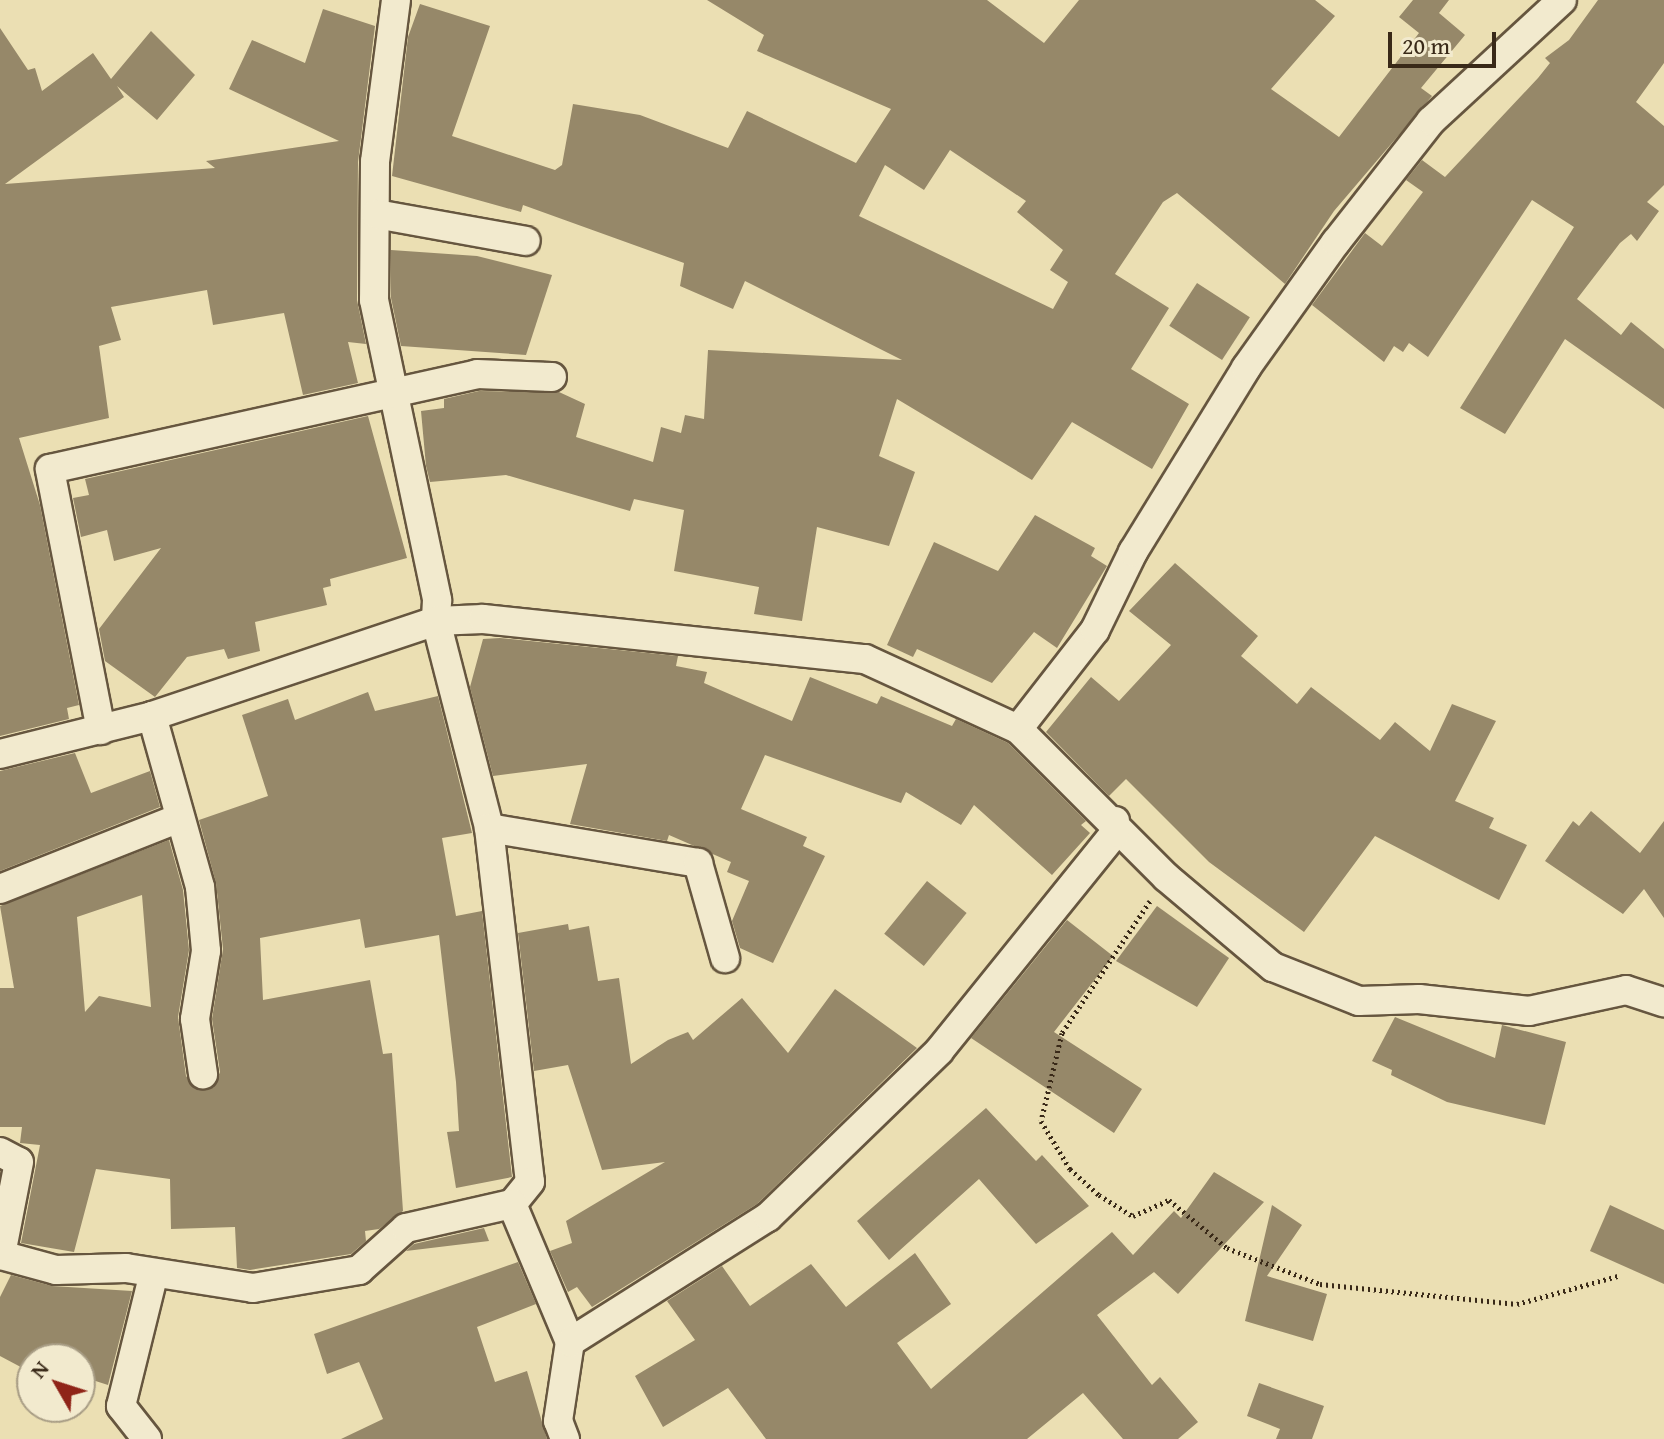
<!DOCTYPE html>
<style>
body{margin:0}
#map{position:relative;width:1664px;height:1439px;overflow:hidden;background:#ebdfb3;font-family:"Gentium Book Plus",serif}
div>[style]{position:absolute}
.building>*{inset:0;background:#968869;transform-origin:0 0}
.path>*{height:5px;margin-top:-2.5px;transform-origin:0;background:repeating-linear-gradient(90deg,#392918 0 2px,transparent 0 6px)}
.roads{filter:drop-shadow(2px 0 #66563f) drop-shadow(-2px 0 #66563f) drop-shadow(0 2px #66563f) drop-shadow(0 -2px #66563f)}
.street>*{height:28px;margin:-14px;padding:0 14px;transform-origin:14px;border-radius:14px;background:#f2eace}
span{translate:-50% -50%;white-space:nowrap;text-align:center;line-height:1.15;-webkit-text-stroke:6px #f2eace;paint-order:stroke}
.north{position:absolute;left:16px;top:1343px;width:80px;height:80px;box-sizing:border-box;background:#f2eace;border:2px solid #a89d85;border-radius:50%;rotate:309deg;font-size:22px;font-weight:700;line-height:32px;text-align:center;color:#392918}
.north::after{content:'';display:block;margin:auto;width:28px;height:36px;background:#8f2418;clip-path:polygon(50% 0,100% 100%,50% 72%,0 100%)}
.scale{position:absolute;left:1388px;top:32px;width:108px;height:36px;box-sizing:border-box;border:4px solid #392918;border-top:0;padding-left:10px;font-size:24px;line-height:28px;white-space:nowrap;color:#392918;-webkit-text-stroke:6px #f2eace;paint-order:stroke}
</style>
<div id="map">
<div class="building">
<div style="clip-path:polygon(evenodd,707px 0,987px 0,1044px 43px,1079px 0,1315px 0,1335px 16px,1271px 89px,1339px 137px,1419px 33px,1399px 17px,1413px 0,1449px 0,1439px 13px,1465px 35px,1421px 88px,1432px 96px,1334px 211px,1285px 284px,1177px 193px,1163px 202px,1115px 274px,1169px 308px,1131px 369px,1189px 404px,1152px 469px,1072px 422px,1032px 480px,897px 399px,879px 456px,915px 472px,889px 546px,817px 527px,802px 621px,754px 614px,759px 587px,674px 571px,684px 510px,634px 499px,630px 511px,506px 475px,430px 482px,426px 466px,421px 411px,444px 408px,444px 399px,479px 391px,559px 392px,585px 404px,576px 437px,653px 462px,661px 427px,681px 433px,685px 415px,704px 419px,708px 350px,902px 360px,745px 281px,733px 309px,680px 286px,684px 263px,523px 205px,521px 212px,392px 176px,408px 37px,420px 4px,490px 26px,452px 136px,555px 170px,562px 165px,573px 104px,640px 115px,728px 148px,747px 111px,856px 163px,891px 109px,757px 51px,764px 35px,707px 0,950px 150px,1026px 201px,1017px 212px,1063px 250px,1050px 270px,1068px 282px,1053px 309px,859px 216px,885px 165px,924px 190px,950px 150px)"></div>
<div style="clip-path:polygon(1598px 0,1664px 0,1664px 63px,1636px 102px,1664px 126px,1664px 185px,1647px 202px,1659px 211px,1637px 241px,1631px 234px,1620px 243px,1577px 299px,1621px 335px,1631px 322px,1664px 349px,1664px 409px,1565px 339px,1505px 434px,1460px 408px,1574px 227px,1532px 200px,1428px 357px,1409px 343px,1403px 352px,1394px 346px,1384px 362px,1312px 305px,1365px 233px,1382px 246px,1423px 192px,1406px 180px,1422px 160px,1445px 177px,1538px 78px,1550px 63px,1545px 58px,1569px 40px)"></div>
<div style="clip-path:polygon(323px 9px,375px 26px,358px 162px,357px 300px,366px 344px,348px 342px,358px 383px,303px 395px,284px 313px,213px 325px,207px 290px,111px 307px,121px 340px,99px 346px,109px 418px,19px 438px,40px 505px,79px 705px,67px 708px,69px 719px,0 736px,0 28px,28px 70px,35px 68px,42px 91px,93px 53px,111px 79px,151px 31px,195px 75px,157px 120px,117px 86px,124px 97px,5px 184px,215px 168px,206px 161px,339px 141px,229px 89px,252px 40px,305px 63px)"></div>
<div style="clip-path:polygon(391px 250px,477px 256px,552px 275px,526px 355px,401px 346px,391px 298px)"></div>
<div style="left:1197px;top:283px;width:63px;height:51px;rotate:33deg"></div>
<div style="clip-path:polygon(368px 416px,407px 558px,330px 579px,331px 586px,323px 588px,327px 605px,255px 622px,260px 651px,228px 659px,224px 649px,187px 657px,155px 697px,105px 661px,99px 629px,161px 548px,114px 561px,107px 530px,81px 537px,73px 498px,89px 495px,85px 479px)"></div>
<div style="clip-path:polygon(1035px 515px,1095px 548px,1091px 556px,1107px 566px,1057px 648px,1034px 632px,992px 683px,917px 649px,913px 657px,887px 645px,934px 542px,998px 571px)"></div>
<div style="clip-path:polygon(1175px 563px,1258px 636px,1241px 656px,1297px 704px,1311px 687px,1380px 740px,1395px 722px,1430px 751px,1452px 704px,1496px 721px,1455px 801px,1494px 818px,1489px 828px,1527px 845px,1499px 900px,1375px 836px,1304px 932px,1209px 862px,1126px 779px,1109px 796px,1046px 732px,1091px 677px,1119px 701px,1171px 645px,1129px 611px)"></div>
<div style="clip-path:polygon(500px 638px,678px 656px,676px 666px,707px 672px,704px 683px,792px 721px,810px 677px,877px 704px,881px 696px,952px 726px,956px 719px,1008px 743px,1086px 821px,1081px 825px,1090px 833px,1052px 875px,974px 805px,961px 825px,906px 792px,901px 803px,765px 755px,741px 809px,807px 837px,803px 846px,825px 856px,773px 963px,740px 948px,732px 921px,749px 881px,727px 872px,731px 862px,669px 835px,667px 841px,570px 824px,587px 764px,493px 776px,470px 687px,483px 639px)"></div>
<div style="clip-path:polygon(evenodd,368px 692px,375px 711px,438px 696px,472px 833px,442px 838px,456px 916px,482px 911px,512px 1177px,456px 1188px,447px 1132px,459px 1131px,456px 1082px,439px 935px,365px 948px,360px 919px,260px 938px,263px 1000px,370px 980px,383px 1054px,392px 1053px,403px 1211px,379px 1229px,365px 1231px,366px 1241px,351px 1254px,250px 1270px,237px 1268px,235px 1227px,171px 1229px,170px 1179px,96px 1169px,74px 1252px,21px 1243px,40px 1145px,20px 1143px,22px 1127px,0 1127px,0 988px,14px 988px,0 906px,169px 840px,183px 890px,189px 950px,178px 1017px,186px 1076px,196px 1089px,213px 1088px,220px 1072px,212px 1019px,223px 949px,216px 883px,199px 820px,268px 796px,242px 715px,288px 699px,295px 720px,368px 692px,142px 895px,151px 1007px,99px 996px,85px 1012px,77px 917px,142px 895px)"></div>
<div style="clip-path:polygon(75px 753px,91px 793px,150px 771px,160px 807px,0 871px,0 771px)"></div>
<div style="clip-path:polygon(1591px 811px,1640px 853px,1664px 821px,1664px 918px,1644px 889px,1623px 914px,1545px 861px,1573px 821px,1579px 826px)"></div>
<div style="left:927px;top:881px;width:51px;height:68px;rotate:39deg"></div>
<div style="clip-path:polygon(1157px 906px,1229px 958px,1197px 1007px,1116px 961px)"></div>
<div style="clip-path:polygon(1067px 920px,1113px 956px,1054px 1032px,1142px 1089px,1114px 1133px,971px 1038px)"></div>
<div style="clip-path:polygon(568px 924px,569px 930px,589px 926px,598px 981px,619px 978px,631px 1064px,668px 1040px,688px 1032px,693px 1040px,742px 998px,788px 1053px,835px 989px,917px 1048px,757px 1204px,592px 1307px,577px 1287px,568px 1292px,550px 1251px,572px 1243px,566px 1221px,665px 1162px,602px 1170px,568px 1065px,534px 1071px,518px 933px)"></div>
<div style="clip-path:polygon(1395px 1017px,1495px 1058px,1502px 1025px,1566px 1042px,1545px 1125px,1447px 1102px,1391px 1075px,1392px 1070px,1372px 1061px)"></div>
<div style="clip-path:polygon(986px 1108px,1036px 1161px,1042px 1155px,1089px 1206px,1036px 1244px,979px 1179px,889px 1260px,857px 1221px)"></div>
<div style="clip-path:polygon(1214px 1172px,1264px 1202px,1178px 1294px,1154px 1272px,1097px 1315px,1152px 1385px,1160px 1377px,1198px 1422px,1178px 1439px,1123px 1439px,1083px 1393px,1027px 1439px,766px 1439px,728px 1388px,663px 1427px,635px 1376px,695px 1340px,667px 1301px,722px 1266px,750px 1306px,811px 1264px,846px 1307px,915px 1253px,951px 1304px,897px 1343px,931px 1389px,1112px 1232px,1133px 1255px,1174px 1211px,1181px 1218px)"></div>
<div style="clip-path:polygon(1272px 1205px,1302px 1225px,1267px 1276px,1327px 1294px,1313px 1341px,1245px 1321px)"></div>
<div style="clip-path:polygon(1610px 1205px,1664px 1230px,1664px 1284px,1590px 1251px)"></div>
<div style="clip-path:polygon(484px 1228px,489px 1241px,406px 1251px,414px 1244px)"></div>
<div style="clip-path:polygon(518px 1262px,536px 1304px,477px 1327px,495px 1382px,527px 1371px,547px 1439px,341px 1439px,383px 1419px,359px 1362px,327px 1374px,314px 1334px)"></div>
<div style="clip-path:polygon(11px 1275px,52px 1286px,132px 1291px,108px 1385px,80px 1376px,80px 1359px,32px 1359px,32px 1373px,0 1356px,0 1297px)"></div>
<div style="clip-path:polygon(1259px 1383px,1324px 1406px,1312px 1439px,1276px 1439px,1280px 1429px,1247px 1416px)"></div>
</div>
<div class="path">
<div style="left:1150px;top:901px;width:159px;rotate:123.7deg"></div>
<div style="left:1062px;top:1033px;width:90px;rotate:103.4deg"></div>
<div style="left:1041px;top:1121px;width:56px;rotate:58.9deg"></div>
<div style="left:1070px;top:1169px;width:39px;rotate:42deg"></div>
<div style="left:1099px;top:1195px;width:40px;rotate:32deg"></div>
<div style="left:1133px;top:1216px;width:39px;rotate:-24deg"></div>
<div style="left:1169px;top:1200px;width:75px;rotate:39.6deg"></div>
<div style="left:1227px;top:1248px;width:100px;rotate:21.2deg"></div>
<div style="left:1320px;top:1284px;width:198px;rotate:5.8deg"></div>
<div style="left:1517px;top:1304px;width:105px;rotate:-15.5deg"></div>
</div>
<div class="roads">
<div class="street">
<div style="left:396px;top:0;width:163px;rotate:97.4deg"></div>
<div style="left:375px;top:162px;width:138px;rotate:90.4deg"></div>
<div style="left:374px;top:300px;width:307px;rotate:78.1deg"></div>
<div style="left:437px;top:600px;width:21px;rotate:93deg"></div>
<div style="left:436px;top:621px;width:214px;rotate:75.6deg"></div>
<div style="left:489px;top:828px;width:356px;rotate:83.4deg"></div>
<div style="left:530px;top:1182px;width:28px;rotate:129deg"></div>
<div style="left:376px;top:214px;width:152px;rotate:10.2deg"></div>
<div style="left:152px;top:716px;width:178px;rotate:74.3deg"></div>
<div style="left:200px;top:887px;width:64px;rotate:84.6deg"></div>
<div style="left:206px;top:951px;width:69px;rotate:99.2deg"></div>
<div style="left:195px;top:1019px;width:56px;rotate:81.7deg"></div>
<div style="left:1018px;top:729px;width:209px;rotate:45deg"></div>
<div style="left:1166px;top:877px;width:140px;rotate:40.1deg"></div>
<div style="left:1273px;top:967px;width:92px;rotate:21.6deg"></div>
<div style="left:1359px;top:1001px;width:60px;rotate:-1.9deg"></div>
<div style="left:1419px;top:999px;width:111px;rotate:6.2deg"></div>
<div style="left:1529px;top:1011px;width:99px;rotate:-12.2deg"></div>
<div style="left:1626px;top:990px;width:40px;rotate:18deg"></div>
<div style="left:101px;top:730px;width:266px;rotate:-101.1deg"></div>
<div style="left:50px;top:469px;width:437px;rotate:-12.5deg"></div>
<div style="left:477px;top:374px;width:75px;rotate:2.3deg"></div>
<div style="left:0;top:754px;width:157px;rotate:-14deg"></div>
<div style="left:152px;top:716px;width:299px;rotate:-18.5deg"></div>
<div style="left:436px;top:621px;width:47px;rotate:-2.4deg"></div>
<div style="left:483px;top:619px;width:384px;rotate:6deg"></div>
<div style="left:865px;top:659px;width:168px;rotate:24.6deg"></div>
<div style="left:1018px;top:729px;width:125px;rotate:-52.1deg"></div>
<div style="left:1095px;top:630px;width:87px;rotate:-64deg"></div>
<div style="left:1133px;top:552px;width:216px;rotate:-58.4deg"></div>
<div style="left:1246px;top:368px;width:155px;rotate:-54.5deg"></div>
<div style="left:1336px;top:242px;width:154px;rotate:-51.9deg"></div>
<div style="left:1431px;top:121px;width:178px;rotate:-42.7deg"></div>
<div style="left:489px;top:828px;width:212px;rotate:9.5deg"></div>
<div style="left:698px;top:863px;width:99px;rotate:74.1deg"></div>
<div style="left:0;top:889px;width:193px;rotate:-21.6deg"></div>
<div style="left:0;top:1152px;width:21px;rotate:28deg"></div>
<div style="left:19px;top:1162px;width:95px;rotate:101deg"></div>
<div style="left:1px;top:1255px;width:57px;rotate:15.3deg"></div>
<div style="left:56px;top:1270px;width:70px;rotate:-1.6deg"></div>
<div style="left:126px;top:1268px;width:129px;rotate:8.9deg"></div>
<div style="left:253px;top:1288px;width:108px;rotate:-9.6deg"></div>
<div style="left:359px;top:1270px;width:63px;rotate:-41.8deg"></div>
<div style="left:406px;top:1228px;width:109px;rotate:-12.8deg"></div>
<div style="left:512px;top:1204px;width:150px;rotate:67.2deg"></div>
<div style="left:147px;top:1439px;width:42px;rotate:-128.2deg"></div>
<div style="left:121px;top:1406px;width:133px;rotate:-76.1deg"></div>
<div style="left:565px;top:1439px;width:19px;rotate:-111deg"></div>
<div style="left:558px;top:1421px;width:80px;rotate:-81.4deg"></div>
<div style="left:570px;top:1342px;width:234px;rotate:-32.3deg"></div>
<div style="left:768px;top:1217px;width:238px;rotate:-44.1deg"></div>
<div style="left:939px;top:1051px;width:280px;rotate:-51.1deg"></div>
<div style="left:1115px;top:833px;width:12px;rotate:-90deg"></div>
</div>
</div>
<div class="north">N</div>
<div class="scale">20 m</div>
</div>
